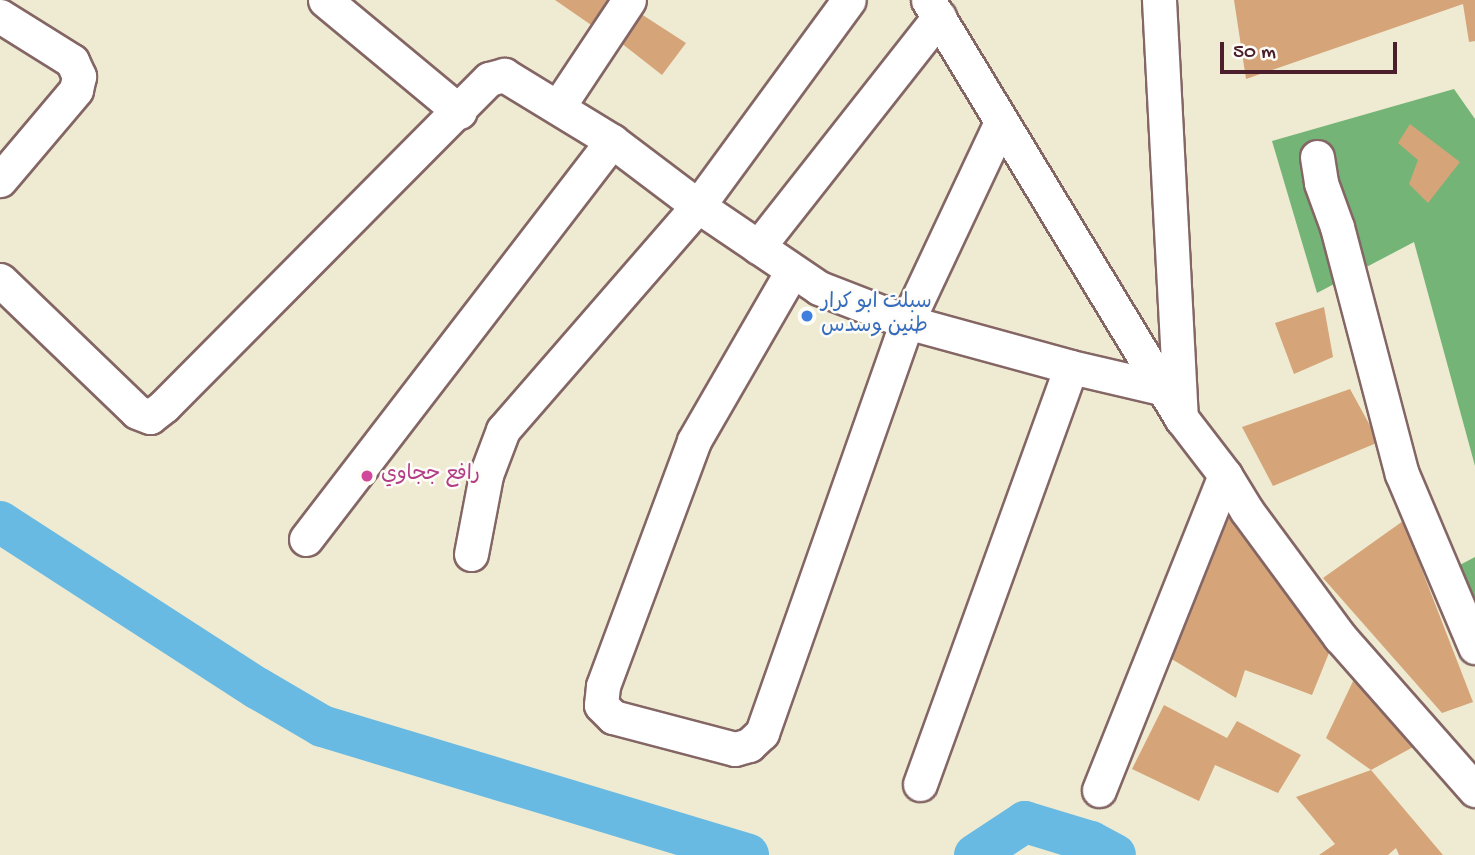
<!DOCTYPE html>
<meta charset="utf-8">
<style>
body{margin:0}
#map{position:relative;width:1475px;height:855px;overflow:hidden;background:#efebd2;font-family:"Gochi Hand","Playpen Sans Arabic",sans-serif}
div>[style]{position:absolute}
.forest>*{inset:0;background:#74b476}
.river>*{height:42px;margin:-21px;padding:0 21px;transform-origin:21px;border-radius:21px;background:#68bae3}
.building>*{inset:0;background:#d5a479}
.roads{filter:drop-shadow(2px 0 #846665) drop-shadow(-2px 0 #846665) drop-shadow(0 2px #846665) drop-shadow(0 -2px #846665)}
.minor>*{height:33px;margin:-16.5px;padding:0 16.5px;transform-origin:16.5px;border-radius:16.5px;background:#fff}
.dots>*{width:19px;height:19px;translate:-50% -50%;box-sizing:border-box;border:4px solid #fdfcf7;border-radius:50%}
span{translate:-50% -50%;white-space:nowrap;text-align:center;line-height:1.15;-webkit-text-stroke:5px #fdfcf7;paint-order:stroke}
.shop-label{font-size:21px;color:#366cbe}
.left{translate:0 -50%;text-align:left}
.hotel-label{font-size:21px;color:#b23c85}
.scale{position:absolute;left:1220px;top:42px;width:177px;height:32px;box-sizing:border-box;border:4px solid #4a1f2b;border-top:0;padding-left:9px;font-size:21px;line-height:24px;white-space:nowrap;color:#4a1f2b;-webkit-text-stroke:5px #fdfcf7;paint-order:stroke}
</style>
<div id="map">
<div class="forest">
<div style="clip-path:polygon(1454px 89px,1475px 119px,1475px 466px,1414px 242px,1317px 293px,1272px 141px)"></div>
<div style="clip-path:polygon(1475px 557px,1475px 628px,1454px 568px)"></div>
</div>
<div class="river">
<div style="left:0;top:522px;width:306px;rotate:32.9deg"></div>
<div style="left:257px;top:688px;width:75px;rotate:30.3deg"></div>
<div style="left:322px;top:726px;width:445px;rotate:16.8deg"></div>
<div style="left:975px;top:855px;width:60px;rotate:-33.4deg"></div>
<div style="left:1025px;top:822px;width:69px;rotate:16.9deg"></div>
<div style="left:1091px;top:842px;width:27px;rotate:28deg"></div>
</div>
<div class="building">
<div style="clip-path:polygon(555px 0,617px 0,597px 29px)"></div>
<div style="clip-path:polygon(1234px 0,1475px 0,1475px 41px,1469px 42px,1463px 4px,1246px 79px)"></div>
<div style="clip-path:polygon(638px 12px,686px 43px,662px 75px,616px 39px)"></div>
<div style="clip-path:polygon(1410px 124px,1460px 162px,1428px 203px,1409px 184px,1418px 160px,1398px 143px)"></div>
<div style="clip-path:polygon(1324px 307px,1333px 357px,1294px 374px,1275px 323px)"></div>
<div style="clip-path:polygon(1350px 389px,1379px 442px,1273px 486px,1242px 427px)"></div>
<div style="clip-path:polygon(1235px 503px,1331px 648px,1312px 695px,1245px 670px,1236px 698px,1170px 658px)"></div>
<div style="clip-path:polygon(1403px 521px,1473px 702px,1442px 713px,1323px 578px)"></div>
<div style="clip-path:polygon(1355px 677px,1415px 746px,1371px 770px,1326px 738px)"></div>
<div style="clip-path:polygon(1164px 705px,1227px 738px,1237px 721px,1301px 755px,1278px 793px,1215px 765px,1199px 801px,1132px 769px)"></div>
<div style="clip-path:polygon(1371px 770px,1443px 855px,1399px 855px,1396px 848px,1388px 855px,1319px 855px,1335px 844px,1296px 797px)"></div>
</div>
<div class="roads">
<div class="minor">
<div style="left:325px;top:0;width:175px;rotate:39.7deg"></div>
<div style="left:928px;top:0;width:490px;rotate:58.8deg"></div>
<div style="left:1182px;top:419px;width:71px;rotate:52.5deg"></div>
<div style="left:1225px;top:475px;width:42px;rotate:58.6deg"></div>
<div style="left:1247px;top:511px;width:157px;rotate:53.6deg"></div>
<div style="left:1340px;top:637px;width:204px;rotate:48.6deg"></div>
<div style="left:1159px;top:0;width:418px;rotate:87deg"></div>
<div style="left:0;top:16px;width:85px;rotate:32deg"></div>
<div style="left:72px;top:61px;width:17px;rotate:65deg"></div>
<div style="left:79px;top:76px;width:14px;rotate:102deg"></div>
<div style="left:76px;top:90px;width:118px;rotate:130.2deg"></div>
<div style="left:558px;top:107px;width:128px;rotate:-56.4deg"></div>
<div style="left:1317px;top:157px;width:26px;rotate:81deg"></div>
<div style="left:1321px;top:183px;width:47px;rotate:70deg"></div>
<div style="left:1337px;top:227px;width:255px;rotate:75.3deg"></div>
<div style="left:1402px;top:474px;width:188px;rotate:67.1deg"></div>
<div style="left:758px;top:247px;width:293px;rotate:-51.8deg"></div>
<div style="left:792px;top:271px;width:196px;rotate:120deg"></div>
<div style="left:694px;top:441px;width:261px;rotate:110.4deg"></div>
<div style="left:603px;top:686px;width:19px;rotate:96deg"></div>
<div style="left:601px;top:705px;width:17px;rotate:45deg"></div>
<div style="left:613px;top:717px;width:126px;rotate:14.7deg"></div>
<div style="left:735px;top:749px;width:15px;rotate:-16deg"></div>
<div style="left:749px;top:745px;width:18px;rotate:-43deg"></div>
<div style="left:762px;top:733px;width:436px;rotate:-70.6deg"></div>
<div style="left:907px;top:322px;width:221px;rotate:-64.8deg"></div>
<div style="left:0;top:280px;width:190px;rotate:43.9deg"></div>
<div style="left:137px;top:412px;width:14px;rotate:21deg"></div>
<div style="left:150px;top:417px;width:18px;rotate:-38deg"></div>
<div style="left:164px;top:406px;width:461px;rotate:-45.2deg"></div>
<div style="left:489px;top:79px;width:16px;rotate:-15deg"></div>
<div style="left:504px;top:75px;width:127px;rotate:31.4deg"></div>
<div style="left:612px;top:141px;width:108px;rotate:37.1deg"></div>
<div style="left:698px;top:206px;width:146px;rotate:34.1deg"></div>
<div style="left:819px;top:288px;width:94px;rotate:21.1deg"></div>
<div style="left:907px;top:322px;width:170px;rotate:15.3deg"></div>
<div style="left:1071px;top:367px;width:92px;rotate:13.1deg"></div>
<div style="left:306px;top:539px;width:502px;rotate:-52.45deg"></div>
<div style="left:471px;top:554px;width:80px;rotate:-79.2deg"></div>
<div style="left:486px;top:475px;width:48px;rotate:-69.3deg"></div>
<div style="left:503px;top:430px;width:297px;rotate:-49deg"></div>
<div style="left:698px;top:206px;width:255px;rotate:-53.8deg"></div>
<div style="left:920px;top:784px;width:443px;rotate:-70.1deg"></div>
<div style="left:1099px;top:790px;width:339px;rotate:-68.2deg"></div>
</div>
</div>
<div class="dots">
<div style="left:807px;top:316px;background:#3f7fe0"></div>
<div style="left:367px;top:476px;background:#d1479c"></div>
</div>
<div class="shop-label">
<span class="left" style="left:821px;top:316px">سبلت ابو كرار<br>طنين وسدس</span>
</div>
<div class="hotel-label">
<span class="left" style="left:381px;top:476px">رافع ججاوي</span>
</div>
<div class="scale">50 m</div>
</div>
